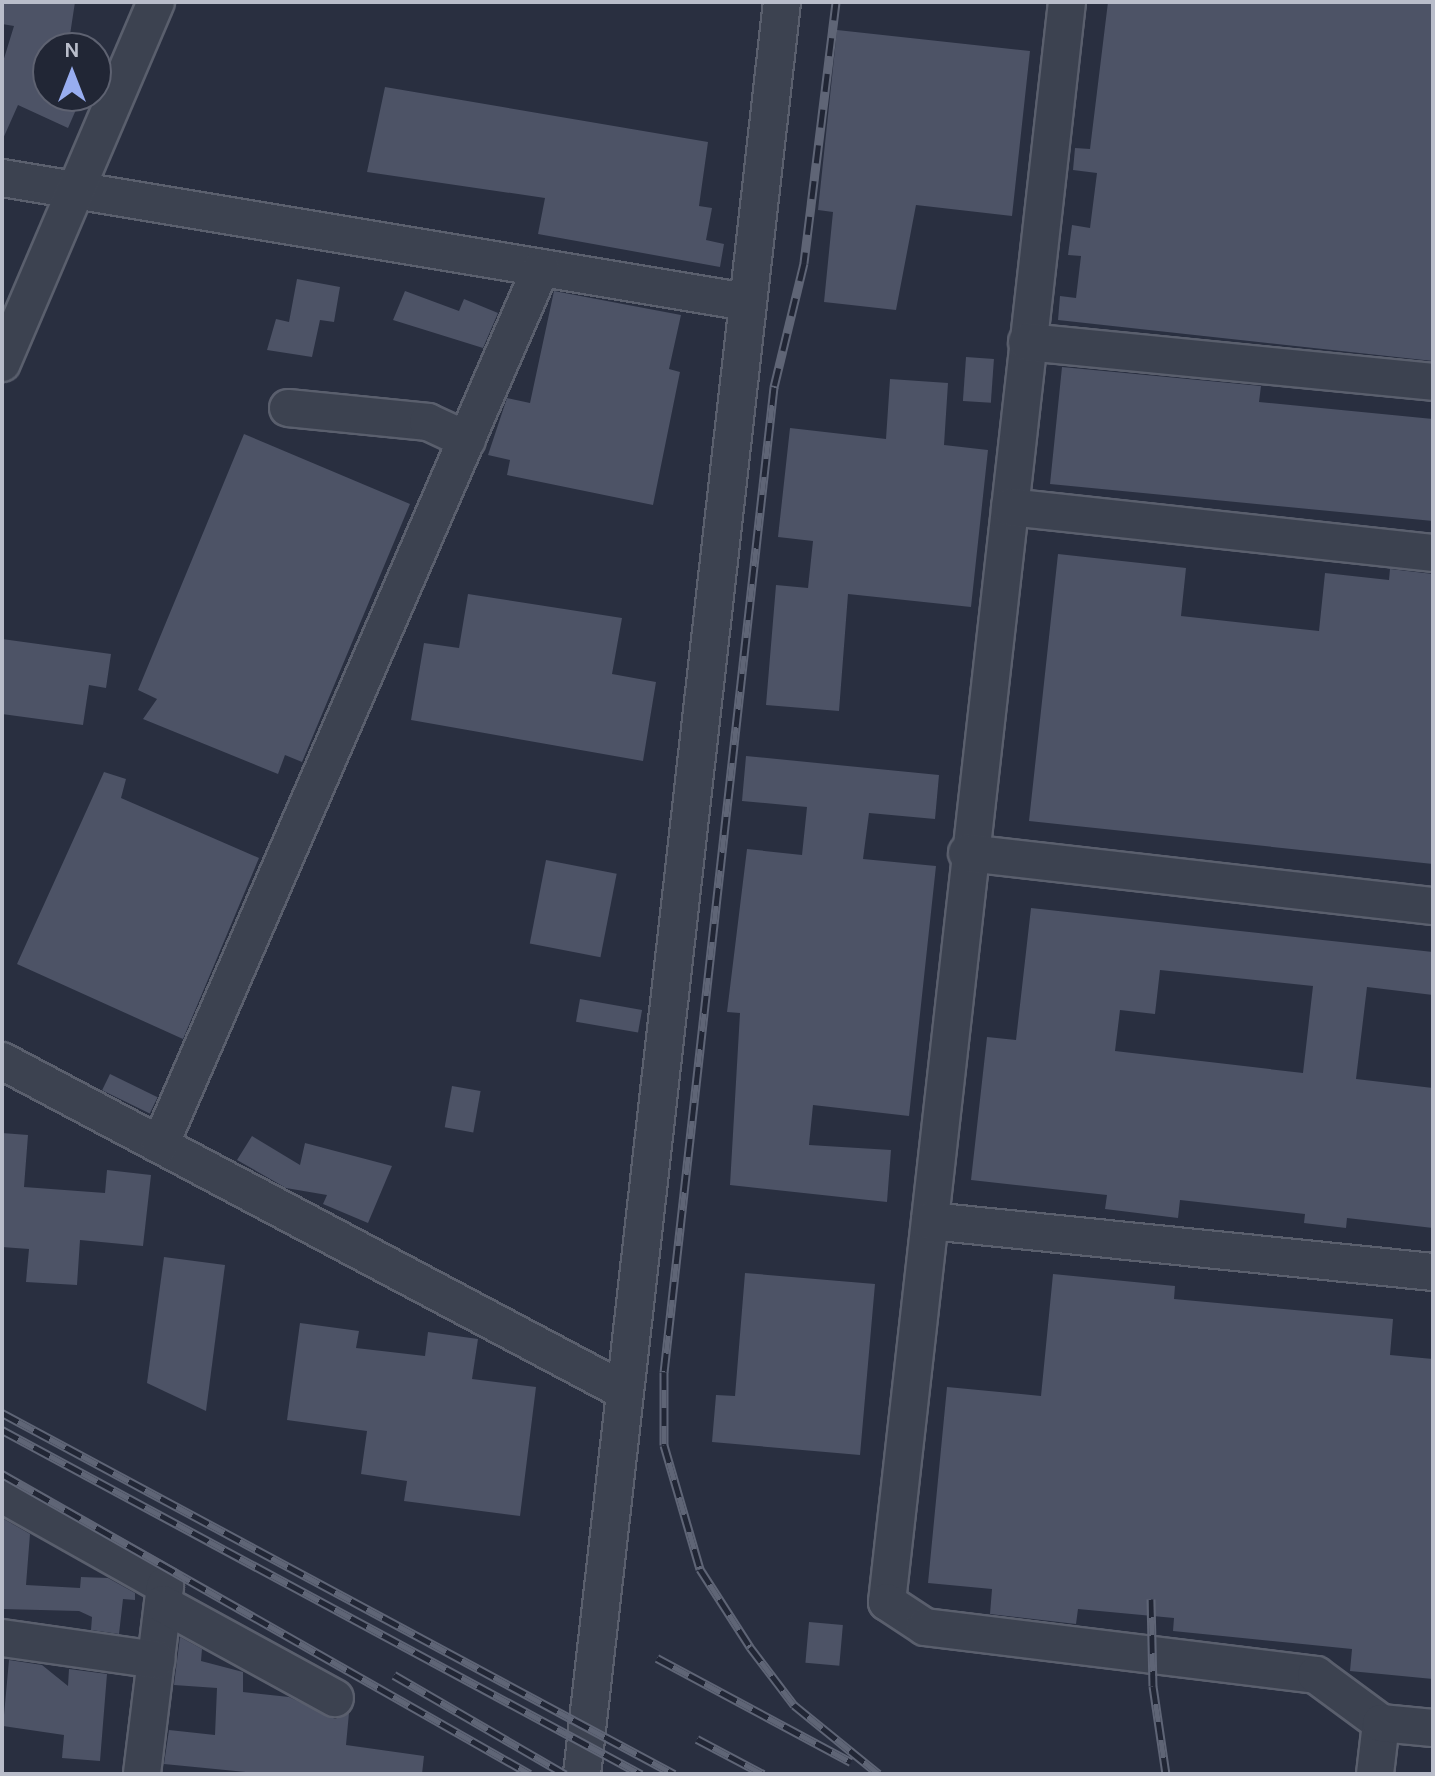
<!DOCTYPE html>
<style>
body{margin:0}
#map{position:relative;width:1435px;height:1776px;overflow:hidden;background:#292f40;font-family:Karla,sans-serif}
div>[style]{position:absolute}
.building>*{inset:0;background:#4d5366;transform-origin:0 0}
.roads{filter:drop-shadow(2px 0 #5a5f6d) drop-shadow(-2px 0 #5a5f6d) drop-shadow(0 2px #5a5f6d) drop-shadow(0 -2px #5a5f6d)}
.minor>*{height:36px;margin:-18px;padding:0 18px;transform-origin:18px;border-radius:18px;background:#3c4250}
.rail>*{height:9px;margin-top:-4.5px;transform-origin:0;background:repeating-linear-gradient(90deg,#212635 0 18px,#5f6576 0 36px);box-sizing:border-box;border-block:2px solid #5f6576}
span{translate:-50% -50%;white-space:nowrap;text-align:center;line-height:1.15;-webkit-text-stroke:6px #212635;paint-order:stroke}
.frame{position:absolute;inset:0;border:4px solid #b9bdca;pointer-events:none}
.north{position:absolute;left:32px;top:32px;width:80px;height:80px;box-sizing:border-box;background:#212635;border:2px solid #5e6271;border-radius:50%;rotate:0deg;font-size:22px;font-weight:700;line-height:32px;text-align:center;color:#b9bdca}
.north::after{content:'';display:block;margin:auto;width:28px;height:36px;background:#98adf0;clip-path:polygon(50% 0,100% 100%,50% 72%,0 100%)}
</style>
<div id="map">
<div class="building">
<div style="clip-path:polygon(2px 2px,75px 2px,68px 48px,48px 48px,48px 96px,82px 96px,68px 128px,18px 105px,2px 141px,2px 65px,14px 26px,2px 24px)"></div>
<div style="clip-path:polygon(1108px 2px,1433px 2px,1433px 361px,1058px 320px,1060px 296px,1076px 298px,1081px 256px,1068px 255px,1072px 225px,1090px 228px,1097px 173px,1073px 170px,1075px 148px,1090px 149px)"></div>
<div style="clip-path:polygon(837px 30px,1030px 51px,1012px 216px,916px 205px,896px 310px,824px 302px,833px 212px,818px 210px)"></div>
<div style="clip-path:polygon(385px 87px,708px 142px,699px 206px,712px 208px,706px 240px,724px 244px,720px 267px,538px 234px,545px 198px,367px 172px)"></div>
<div style="clip-path:polygon(297px 279px,340px 287px,334px 322px,320px 320px,312px 357px,267px 350px,276px 319px,289px 322px)"></div>
<div style="clip-path:polygon(405px 291px,459px 311px,464px 299px,498px 313px,483px 348px,393px 320px)"></div>
<div style="clip-path:polygon(554px 291px,681px 315px,669px 369px,680px 372px,653px 505px,507px 475px,510px 460px,488px 455px,507px 398px,530px 403px)"></div>
<div style="left:966px;top:357px;width:28px;height:44px;rotate:4deg"></div>
<div style="clip-path:polygon(1062px 367px,1261px 386px,1259px 402px,1433px 419px,1433px 521px,1050px 484px)"></div>
<div style="clip-path:polygon(890px 379px,948px 383px,944px 445px,988px 450px,971px 607px,848px 594px,839px 711px,766px 705px,776px 585px,808px 588px,813px 541px,778px 537px,790px 428px,886px 439px)"></div>
<div style="clip-path:polygon(244px 434px,410px 504px,302px 762px,285px 755px,278px 774px,143px 719px,157px 699px,138px 690px)"></div>
<div style="clip-path:polygon(1058px 554px,1186px 568px,1181px 616px,1319px 631px,1325px 573px,1389px 580px,1390px 569px,1433px 574px,1433px 864px,1029px 821px)"></div>
<div style="clip-path:polygon(468px 594px,622px 618px,612px 674px,656px 682px,643px 761px,411px 720px,424px 643px,459px 648px)"></div>
<div style="clip-path:polygon(2px 639px,111px 654px,106px 688px,89px 685px,83px 725px,2px 714px)"></div>
<div style="clip-path:polygon(746px 756px,939px 775px,935px 819px,869px 813px,863px 859px,936px 866px,909px 1116px,813px 1105px,809px 1145px,891px 1150px,887px 1202px,730px 1185px,740px 1013px,727px 1012px,747px 849px,802px 855px,807px 807px,742px 801px)"></div>
<div style="clip-path:polygon(104px 772px,126px 779px,121px 798px,259px 858px,183px 1039px,17px 964px)"></div>
<div style="left:546px;top:860px;width:72px;height:85px;rotate:11deg"></div>
<div style="clip-path:polygon(evenodd,1031px 908px,1433px 952px,1433px 995px,1367px 987px,1356px 1079px,1433px 1088px,1433px 1228px,1347px 1218px,1346px 1228px,1304px 1223px,1305px 1214px,1180px 1200px,1178px 1218px,1105px 1209px,1107px 1195px,971px 1180px,987px 1037px,1016px 1040px,1031px 908px,1160px 970px,1313px 986px,1303px 1073px,1115px 1051px,1120px 1010px,1155px 1014px,1160px 970px)"></div>
<div style="left:580px;top:999px;width:63px;height:23px;rotate:10deg"></div>
<div style="left:110px;top:1074px;width:53px;height:18px;rotate:26deg"></div>
<div style="left:452px;top:1086px;width:29px;height:42px;rotate:10deg"></div>
<div style="clip-path:polygon(2px 1133px,28px 1135px,24px 1187px,105px 1193px,107px 1170px,151px 1175px,143px 1246px,80px 1240px,77px 1285px,26px 1282px,29px 1249px,2px 1247px)"></div>
<div style="clip-path:polygon(252px 1136px,300px 1165px,305px 1143px,392px 1166px,368px 1223px,323px 1204px,327px 1195px,286px 1188px,237px 1160px)"></div>
<div style="clip-path:polygon(164px 1257px,225px 1265px,206px 1411px,147px 1383px)"></div>
<div style="clip-path:polygon(745px 1273px,875px 1284px,860px 1455px,712px 1442px,716px 1395px,735px 1396px)"></div>
<div style="clip-path:polygon(1053px 1274px,1175px 1286px,1174px 1299px,1393px 1319px,1390px 1355px,1433px 1359px,1433px 1679px,1350px 1671px,1352px 1649px,1173px 1631px,1174px 1618px,1078px 1609px,1076px 1624px,990px 1614px,992px 1589px,928px 1583px,947px 1387px,1041px 1396px)"></div>
<div style="clip-path:polygon(300px 1323px,359px 1331px,356px 1348px,425px 1356px,428px 1332px,478px 1339px,472px 1379px,536px 1387px,520px 1516px,404px 1501px,407px 1481px,361px 1474px,367px 1431px,287px 1420px)"></div>
<div style="clip-path:polygon(2px 1518px,30px 1534px,26px 1585px,80px 1588px,81px 1577px,108px 1578px,135px 1593px,135px 1600px,123px 1599px,119px 1634px,91px 1630px,92px 1617px,79px 1611px,2px 1609px)"></div>
<div style="left:809px;top:1622px;width:34px;height:41px;rotate:5deg"></div>
<div style="clip-path:polygon(180px 1637px,202px 1649px,201px 1661px,243px 1672px,243px 1692px,289px 1697px,335px 1719px,349px 1713px,346px 1745px,424px 1756px,422px 1774px,267px 1774px,164px 1764px,169px 1730px,215px 1735px,217px 1688px,174px 1685px)"></div>
<div style="clip-path:polygon(9px 1660px,42px 1665px,68px 1686px,69px 1669px,107px 1674px,100px 1761px,62px 1758px,64px 1735px,3px 1726px)"></div>
</div>
<div class="roads">
<div class="minor">
<div style="left:1067px;top:2px;width:1610px;rotate:96.42deg"></div>
<div style="left:887px;top:1602px;width:45px;rotate:33.3deg"></div>
<div style="left:925px;top:1627px;width:394px;rotate:7deg"></div>
<div style="left:1316px;top:1675px;width:81px;rotate:36.4deg"></div>
<div style="left:1381px;top:1723px;width:51px;rotate:96.7deg"></div>
<div style="left:2px;top:178px;width:755px;rotate:9.45deg"></div>
<div style="left:1027px;top:342px;width:408px;rotate:5.6deg"></div>
<div style="left:2px;top:363px;width:392px;rotate:-66.9deg"></div>
<div style="left:288px;top:408px;width:141px;rotate:5.7deg"></div>
<div style="left:428px;top:422px;width:43px;rotate:24.8deg"></div>
<div style="left:1010px;top:507px;width:425px;rotate:6.2deg"></div>
<div style="left:967px;top:853px;width:469px;rotate:6.5deg"></div>
<div style="left:2px;top:1061px;width:704px;rotate:27.95deg"></div>
<div style="left:160px;top:1145px;width:956px;rotate:-66.52deg"></div>
<div style="left:930px;top:1221px;width:506px;rotate:5.79deg"></div>
<div style="left:2px;top:1494px;width:187px;rotate:29.4deg"></div>
<div style="left:165px;top:1586px;width:189px;rotate:97deg"></div>
<div style="left:163px;top:1604px;width:196px;rotate:28.7deg"></div>
<div style="left:2px;top:1638px;width:156px;rotate:8.1deg"></div>
<div style="left:1381px;top:1723px;width:52px;rotate:5.5deg"></div>
<div style="left:582px;top:1774px;width:1783px;rotate:-83.56deg"></div>
</div>
</div>
<div class="rail">
<div style="left:836px;top:2px;width:263px;rotate:97deg"></div>
<div style="left:804px;top:263px;width:128px;rotate:103.6deg"></div>
<div style="left:774px;top:387px;width:991px;rotate:96.37deg"></div>
<div style="left:664px;top:1372px;width:73px;rotate:90deg"></div>
<div style="left:664px;top:1445px;width:129px;rotate:73.8deg"></div>
<div style="left:700px;top:1569px;width:93px;rotate:57.3deg"></div>
<div style="left:750px;top:1647px;width:73px;rotate:52.8deg"></div>
<div style="left:794px;top:1705px;width:109px;rotate:39.1deg"></div>
<div style="left:2px;top:1413px;width:763px;rotate:28.24deg"></div>
<div style="left:2px;top:1430px;width:726px;rotate:28.3deg"></div>
<div style="left:2px;top:1474px;width:607px;rotate:29.6deg"></div>
<div style="left:1151px;top:1599px;width:87px;rotate:88.7deg"></div>
<div style="left:1153px;top:1686px;width:89px;rotate:81.6deg"></div>
<div style="left:657px;top:1658px;width:220px;rotate:28.2deg"></div>
<div style="left:394px;top:1675px;width:198px;rotate:30.1deg"></div>
<div style="left:697px;top:1739px;width:75px;rotate:27.9deg"></div>
</div>
<div class="frame"></div>
<div class="north">N</div>
</div>
